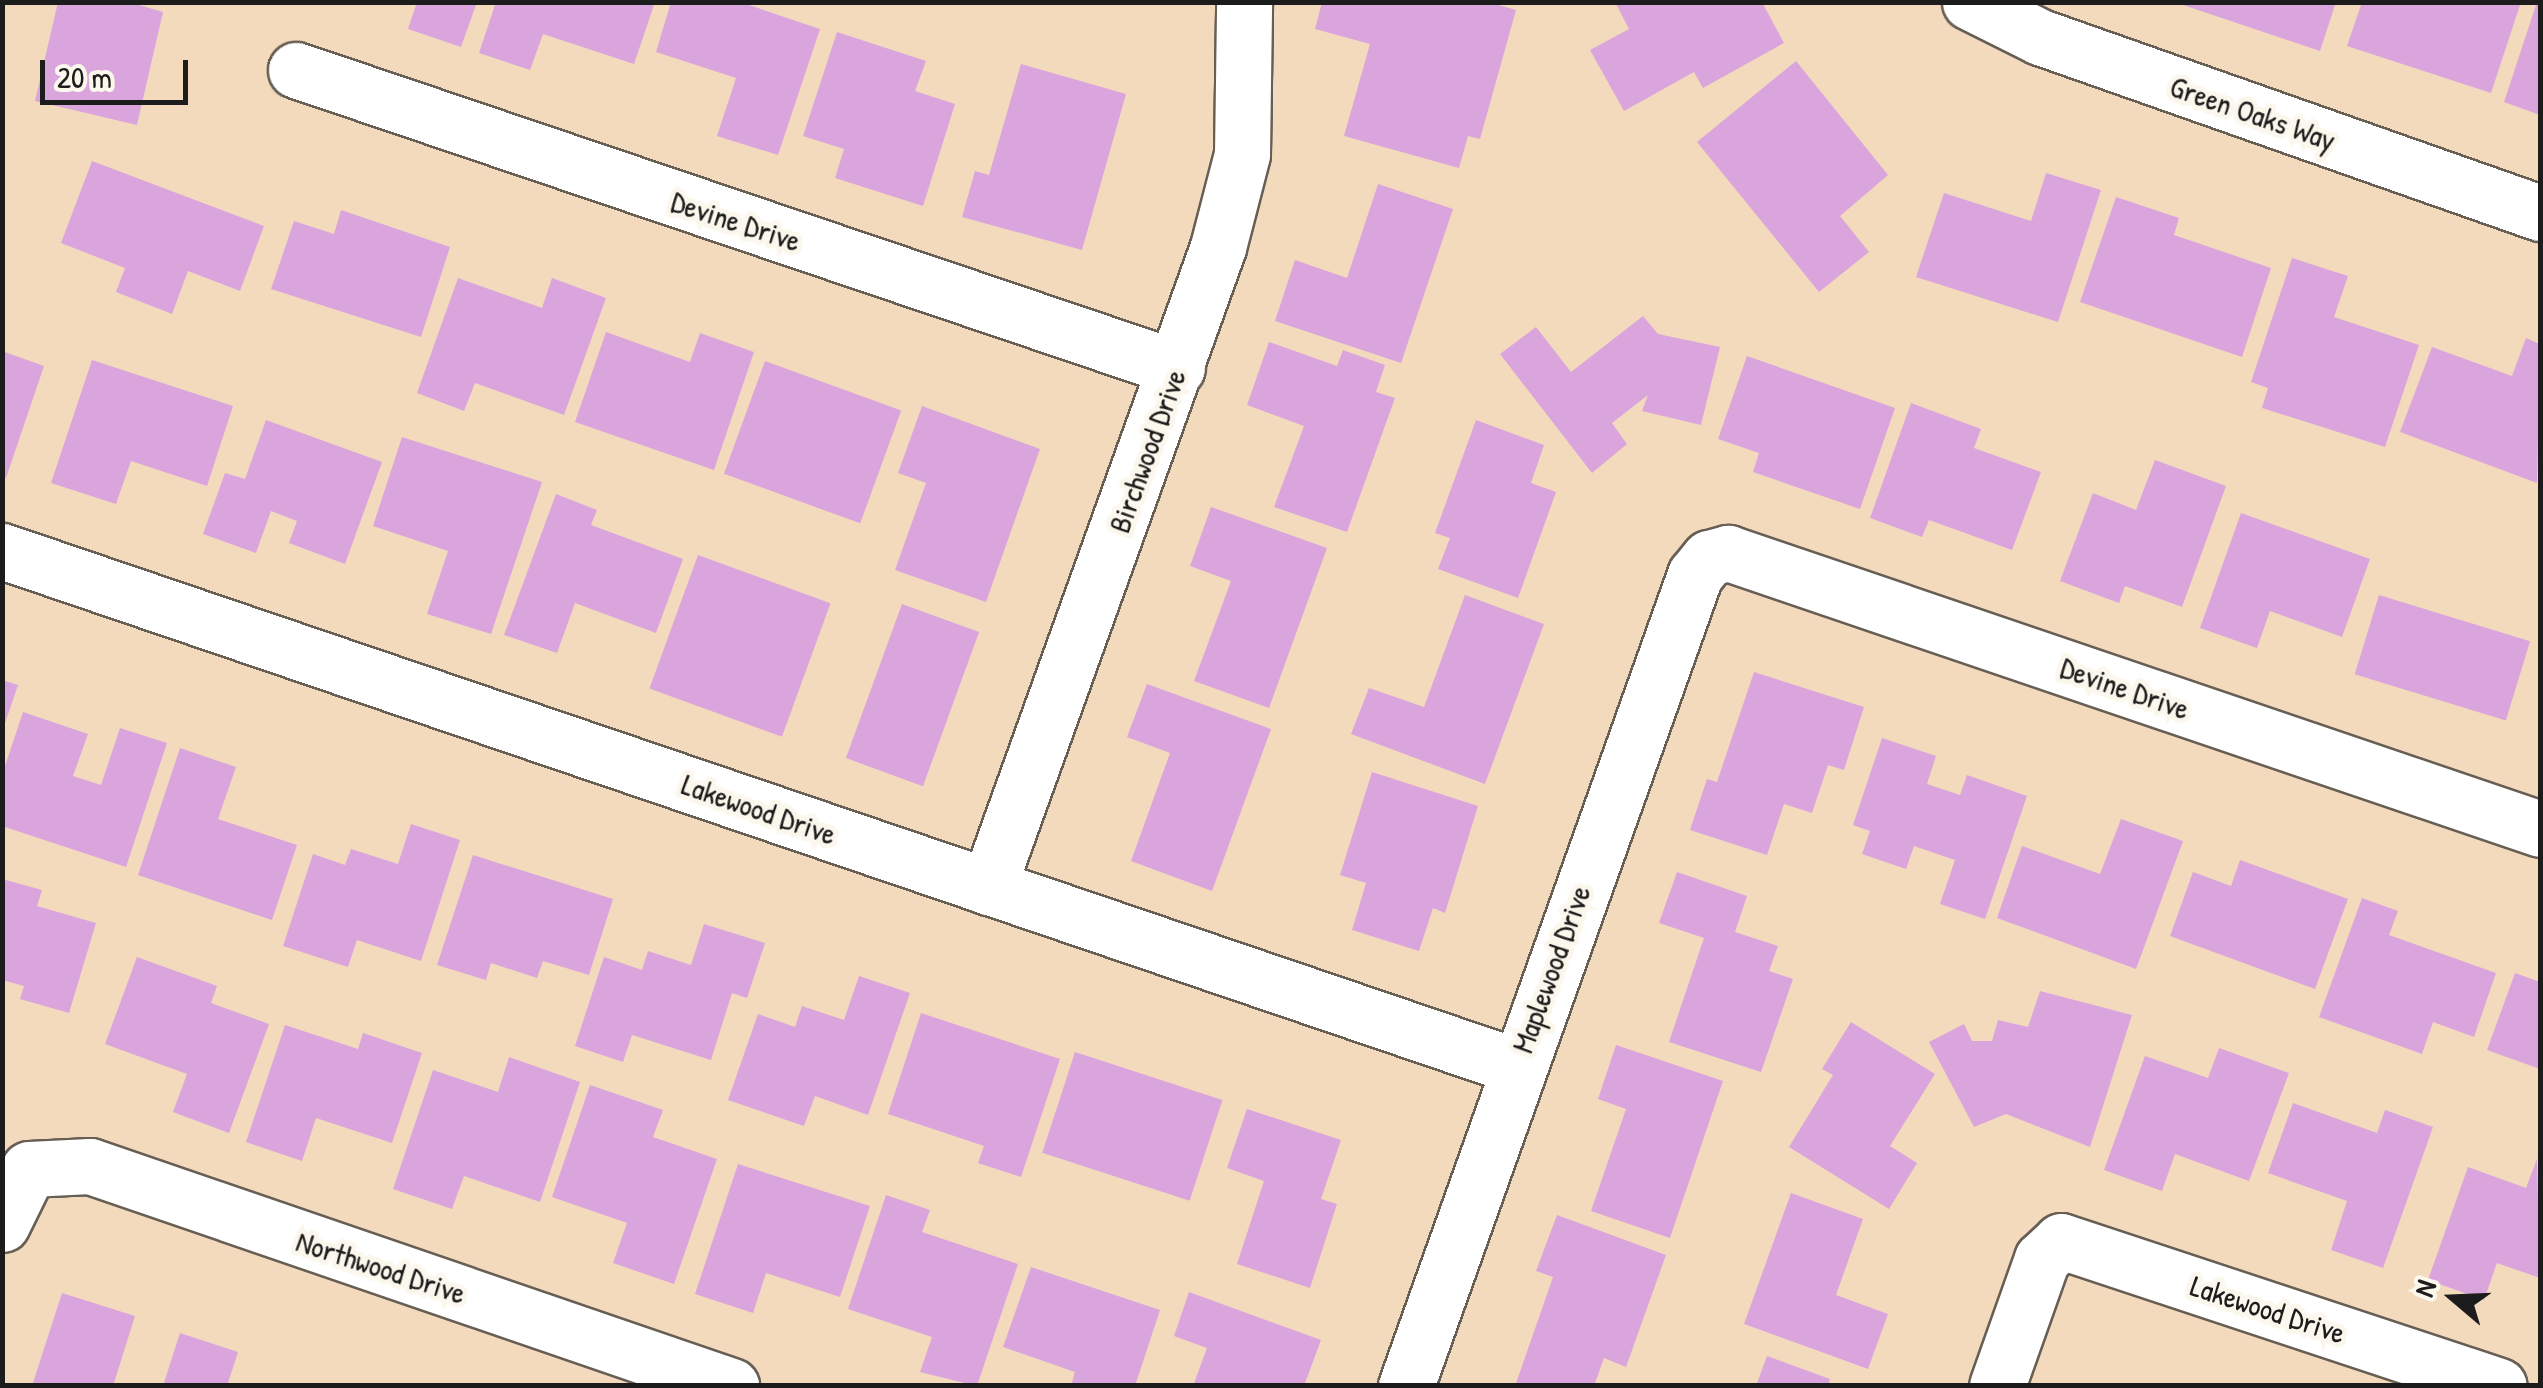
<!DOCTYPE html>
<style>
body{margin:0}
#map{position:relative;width:2543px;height:1388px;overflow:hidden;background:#f3dabd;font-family:"Patrick Hand",sans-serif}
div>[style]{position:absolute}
.building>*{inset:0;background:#daa5dc;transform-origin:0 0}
.roads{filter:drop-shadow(2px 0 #675e54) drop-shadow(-2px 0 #675e54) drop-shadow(0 2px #675e54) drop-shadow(0 -2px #675e54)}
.minor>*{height:55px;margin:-27.5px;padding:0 27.5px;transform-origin:27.5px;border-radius:27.5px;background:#fff}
span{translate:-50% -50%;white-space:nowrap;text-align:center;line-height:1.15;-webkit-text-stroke:10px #fbf7ec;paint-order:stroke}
.street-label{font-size:30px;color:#1c1c1c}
.frame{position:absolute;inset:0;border:5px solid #1c1c1c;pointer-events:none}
.north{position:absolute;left:2403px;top:1248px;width:100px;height:100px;-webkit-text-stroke:8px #fbf7ec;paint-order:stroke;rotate:289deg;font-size:28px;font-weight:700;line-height:40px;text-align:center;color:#1c1c1c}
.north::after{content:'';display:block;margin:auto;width:35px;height:45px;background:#1c1c1c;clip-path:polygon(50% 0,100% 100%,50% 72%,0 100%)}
.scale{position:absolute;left:40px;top:60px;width:148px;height:45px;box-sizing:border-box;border:5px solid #1c1c1c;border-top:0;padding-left:12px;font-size:30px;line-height:35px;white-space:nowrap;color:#1c1c1c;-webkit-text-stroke:8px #fbf7ec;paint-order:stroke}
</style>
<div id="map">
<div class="building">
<div style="clip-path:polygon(58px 2px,129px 2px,163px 12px,137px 125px,35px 101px)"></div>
<div style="clip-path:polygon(417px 2px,477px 2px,461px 47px,408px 29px)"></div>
<div style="clip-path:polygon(496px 2px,655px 2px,634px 64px,543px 34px,530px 70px,479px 53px)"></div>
<div style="clip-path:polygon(671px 2px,740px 2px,820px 29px,778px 155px,717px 136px,736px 78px,656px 52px)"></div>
<div style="clip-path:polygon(1322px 2px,1488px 2px,1516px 10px,1480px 139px,1468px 136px,1459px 168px,1344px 136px,1370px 44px,1315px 29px)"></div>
<div style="clip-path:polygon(1615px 2px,1762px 2px,1784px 43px,1703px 88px,1694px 72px,1624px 111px,1590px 50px,1629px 29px)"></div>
<div style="clip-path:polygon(2174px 2px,2336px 2px,2320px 51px)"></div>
<div style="clip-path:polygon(2362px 2px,2521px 2px,2491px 93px,2347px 46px)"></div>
<div style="clip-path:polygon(2537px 2px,2540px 2px,2540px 115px,2504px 102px)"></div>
<div style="clip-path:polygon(837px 32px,926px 61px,915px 91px,955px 104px,923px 206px,835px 178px,844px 149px,803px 136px)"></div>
<div style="clip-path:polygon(1796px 61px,1888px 175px,1840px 216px,1869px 252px,1819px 292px,1697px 142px)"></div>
<div style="clip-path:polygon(1021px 64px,1126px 94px,1082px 250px,962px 217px,975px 171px,989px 175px)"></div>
<div style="clip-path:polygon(92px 161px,264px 226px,240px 291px,188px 271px,172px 314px,116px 292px,125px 268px,61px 243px)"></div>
<div style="clip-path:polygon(2046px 173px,2101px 190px,2058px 322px,1916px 277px,1944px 193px,2031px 221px)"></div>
<div style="clip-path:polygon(1378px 184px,1453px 209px,1401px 363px,1275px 321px,1295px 260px,1347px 278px)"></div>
<div style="clip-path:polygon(2116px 197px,2179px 218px,2174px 235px,2271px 268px,2242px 357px,2080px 302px)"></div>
<div style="clip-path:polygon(341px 210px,450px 247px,421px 337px,271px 289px,294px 221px,334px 234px)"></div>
<div style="clip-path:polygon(2292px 258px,2348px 276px,2334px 317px,2419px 345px,2385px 447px,2262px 408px,2268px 388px,2251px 382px)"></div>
<div style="clip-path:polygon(458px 278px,542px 308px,552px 278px,606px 298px,564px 415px,475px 383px,464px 411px,417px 393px)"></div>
<div style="clip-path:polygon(1643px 316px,1658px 334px,1720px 347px,1701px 425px,1642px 411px,1648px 395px,1612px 423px,1627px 444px,1592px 473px,1500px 354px,1536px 327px,1571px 372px)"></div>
<div style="clip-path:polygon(606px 332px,690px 362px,700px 333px,754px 352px,714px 470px,575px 422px)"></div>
<div style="clip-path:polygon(2526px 338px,2540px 344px,2537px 483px,2400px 432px,2432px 347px,2512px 376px)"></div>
<div style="clip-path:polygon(1269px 342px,1337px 366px,1343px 350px,1385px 365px,1376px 392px,1395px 398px,1347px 532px,1274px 507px,1304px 426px,1247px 405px)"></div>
<div style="clip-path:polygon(2px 351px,44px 366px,6px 478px,2px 477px)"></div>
<div style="clip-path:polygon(1747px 356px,1895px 408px,1860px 509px,1753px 472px,1759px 453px,1718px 439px)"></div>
<div style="clip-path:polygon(92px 360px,233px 406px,207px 486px,131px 461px,116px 504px,51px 483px)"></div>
<div style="left:765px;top:361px;width:145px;height:120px;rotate:20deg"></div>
<div style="clip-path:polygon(1911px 403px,1981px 429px,1974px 448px,2041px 472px,2012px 550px,1929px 520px,1922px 537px,1870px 518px)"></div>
<div style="clip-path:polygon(922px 406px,1040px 449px,986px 602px,895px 570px,926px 483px,898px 473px)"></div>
<div style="clip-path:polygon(266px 420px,382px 462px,345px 564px,289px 543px,297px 521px,271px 511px,256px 553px,203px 534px,225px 473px,245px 479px)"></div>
<div style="clip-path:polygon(1476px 420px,1544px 445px,1531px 483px,1556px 492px,1518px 598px,1438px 569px,1450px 538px,1435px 533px)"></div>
<div style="clip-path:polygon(402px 437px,542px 482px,491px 634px,427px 614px,448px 551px,373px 526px)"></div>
<div style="clip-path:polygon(2155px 460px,2226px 486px,2182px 607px,2125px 586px,2119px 603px,2060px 581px,2093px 493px,2136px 510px)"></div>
<div style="clip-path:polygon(556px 494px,597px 510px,591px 525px,683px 559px,656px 633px,575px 603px,557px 653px,504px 635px)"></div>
<div style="clip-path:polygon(1211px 507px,1327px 548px,1269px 708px,1194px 681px,1231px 581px,1190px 566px)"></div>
<div style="clip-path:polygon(2241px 513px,2370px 559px,2342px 637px,2270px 611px,2257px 648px,2200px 628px)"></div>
<div style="left:698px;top:555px;width:141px;height:142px;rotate:20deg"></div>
<div style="clip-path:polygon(1465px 595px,1544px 624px,1485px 784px,1351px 734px,1369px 688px,1424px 707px)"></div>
<div style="left:2379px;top:595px;width:158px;height:83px;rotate:17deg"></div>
<div style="left:902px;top:604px;width:82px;height:164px;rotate:20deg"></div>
<div style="clip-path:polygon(1754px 672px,1864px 707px,1844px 770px,1828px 765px,1812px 813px,1784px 804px,1767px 855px,1690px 830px,1707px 779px,1717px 782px)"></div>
<div style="clip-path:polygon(2px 680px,18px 685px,3px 729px,2px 729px)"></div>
<div style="clip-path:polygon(1147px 684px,1271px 729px,1212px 891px,1131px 861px,1170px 753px,1127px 737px)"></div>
<div style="clip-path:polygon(23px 712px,88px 734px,73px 776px,101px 785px,120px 728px,167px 743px,126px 867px,2px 826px,2px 775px)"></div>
<div style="clip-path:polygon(1882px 738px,1936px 756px,1927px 784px,1960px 795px,1967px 775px,2027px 796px,1985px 919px,1940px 904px,1955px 860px,1914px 846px,1906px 869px,1862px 854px,1870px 831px,1853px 825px)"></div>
<div style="clip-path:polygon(180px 748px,236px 767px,218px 819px,297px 845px,272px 920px,138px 875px)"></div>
<div style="clip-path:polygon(1372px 772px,1478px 806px,1445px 913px,1433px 908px,1419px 951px,1352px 930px,1366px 883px,1340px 875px)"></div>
<div style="clip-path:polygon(2121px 819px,2183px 841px,2136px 969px,1997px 918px,2022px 846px,2100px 874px)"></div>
<div style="clip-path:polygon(411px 824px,460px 840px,421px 961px,357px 940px,348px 967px,283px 946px,313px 854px,345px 865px,351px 849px,398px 864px)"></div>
<div style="clip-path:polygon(473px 855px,613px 899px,589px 975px,543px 961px,537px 978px,491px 963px,486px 980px,437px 965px)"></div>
<div style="clip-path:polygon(2240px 860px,2348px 899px,2315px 989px,2170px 936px,2193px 872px,2231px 886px)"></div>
<div style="clip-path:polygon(1677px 872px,1747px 896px,1735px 932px,1778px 946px,1769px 971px,1793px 979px,1761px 1072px,1669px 1042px,1704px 938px,1659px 923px)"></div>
<div style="clip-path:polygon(2px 879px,42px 890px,37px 906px,96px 923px,69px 1013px,20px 999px,24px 986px,2px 980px)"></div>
<div style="clip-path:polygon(2362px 898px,2398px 911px,2389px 935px,2496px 973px,2474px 1037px,2433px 1022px,2422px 1054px,2319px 1017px)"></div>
<div style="clip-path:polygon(704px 924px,765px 943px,747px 998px,732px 993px,711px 1060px,632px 1035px,623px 1062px,575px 1046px,604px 957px,642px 970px,648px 951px,691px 965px)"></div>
<div style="clip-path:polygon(137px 957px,217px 986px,211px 1003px,269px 1024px,229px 1133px,173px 1112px,187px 1074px,105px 1044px)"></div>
<div style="clip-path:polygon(2515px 973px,2540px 982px,2540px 1069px,2487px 1050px)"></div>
<div style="clip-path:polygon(859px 976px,910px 993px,868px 1115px,815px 1096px,804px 1126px,728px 1100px,758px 1014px,795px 1027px,802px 1006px,844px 1020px)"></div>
<div style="clip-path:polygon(2040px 991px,2132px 1015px,2090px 1147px,2006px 1114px,1974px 1127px,1929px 1042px,1964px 1024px,1972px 1041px,1992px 1041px,1998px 1020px,2028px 1027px)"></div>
<div style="clip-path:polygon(921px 1013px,1060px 1059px,1021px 1177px,978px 1163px,984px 1146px,888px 1114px)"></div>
<div style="clip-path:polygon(1851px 1022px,1935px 1074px,1890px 1146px,1917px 1163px,1889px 1209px,1789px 1147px,1833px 1075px,1822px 1069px)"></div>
<div style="clip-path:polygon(285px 1025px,358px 1049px,363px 1033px,422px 1053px,392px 1143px,316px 1118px,302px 1161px,246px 1142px)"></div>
<div style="clip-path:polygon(1616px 1045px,1723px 1081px,1670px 1238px,1591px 1211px,1626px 1109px,1598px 1099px)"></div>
<div style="clip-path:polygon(2219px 1048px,2289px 1073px,2249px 1181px,2175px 1154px,2162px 1191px,2104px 1170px,2145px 1056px,2208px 1078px)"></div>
<div style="left:1075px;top:1052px;width:155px;height:106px;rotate:18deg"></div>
<div style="clip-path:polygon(509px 1057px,580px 1082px,540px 1202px,464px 1176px,452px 1209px,393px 1189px,433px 1070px,498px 1092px)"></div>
<div style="clip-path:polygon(590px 1085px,663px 1110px,653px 1137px,717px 1159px,674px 1284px,613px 1263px,627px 1223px,552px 1197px)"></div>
<div style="clip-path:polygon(2293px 1103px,2377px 1133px,2385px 1110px,2433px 1127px,2383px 1268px,2331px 1250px,2347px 1201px,2268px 1173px)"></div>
<div style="clip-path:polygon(1247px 1109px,1341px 1140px,1321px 1199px,1337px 1204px,1310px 1288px,1237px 1264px,1264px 1181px,1227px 1168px)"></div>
<div style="clip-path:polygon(2537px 1159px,2540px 1278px,2497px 1263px,2484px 1300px,2428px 1280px,2468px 1167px,2526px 1188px)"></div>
<div style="clip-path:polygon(738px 1164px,870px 1206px,840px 1297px,766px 1273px,753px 1313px,695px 1294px)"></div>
<div style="clip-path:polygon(1791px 1193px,1863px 1219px,1836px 1295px,1888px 1314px,1868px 1369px,1744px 1324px)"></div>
<div style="clip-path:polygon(886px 1195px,930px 1210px,922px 1232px,1018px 1264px,977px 1386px,920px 1372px,932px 1337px,848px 1309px)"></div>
<div style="clip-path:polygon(1557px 1215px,1666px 1255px,1626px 1367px,1604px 1358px,1594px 1386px,1515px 1386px,1553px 1277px,1536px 1271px)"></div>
<div style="clip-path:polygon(1031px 1267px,1160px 1310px,1135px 1386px,1071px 1386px,1075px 1372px,1003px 1347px)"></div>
<div style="clip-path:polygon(1189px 1292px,1321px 1340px,1304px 1386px,1193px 1386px,1207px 1348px,1174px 1336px)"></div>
<div style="clip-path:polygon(62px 1293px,135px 1316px,113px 1386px,32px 1386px)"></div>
<div style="clip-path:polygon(180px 1333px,238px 1352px,227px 1386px,163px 1386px)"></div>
<div style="clip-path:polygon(1767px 1356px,1830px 1379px,1828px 1386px,1756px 1386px)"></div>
</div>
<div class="roads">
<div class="minor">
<div style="left:1970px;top:2px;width:78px;rotate:26.6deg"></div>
<div style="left:2040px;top:37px;width:530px;rotate:19.39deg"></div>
<div style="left:296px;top:70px;width:930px;rotate:18.69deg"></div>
<div style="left:2px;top:551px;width:1599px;rotate:18.79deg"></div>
<div style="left:988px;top:887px;width:680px;rotate:-70.23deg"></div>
<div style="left:1218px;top:247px;width:96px;rotate:-75.5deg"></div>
<div style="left:1242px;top:154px;width:152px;rotate:-89.2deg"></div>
<div style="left:2px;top:1224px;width:61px;rotate:-63.9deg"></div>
<div style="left:29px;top:1169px;width:61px;rotate:-2.8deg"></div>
<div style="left:90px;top:1166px;width:678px;rotate:18.94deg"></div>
<div style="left:1406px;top:1386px;width:861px;rotate:-70.39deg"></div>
<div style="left:1695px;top:575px;width:22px;rotate:-51deg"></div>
<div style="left:1709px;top:558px;width:20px;rotate:-15deg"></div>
<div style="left:1728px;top:553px;width:858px;rotate:18.77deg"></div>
<div style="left:1997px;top:1386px;width:135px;rotate:-70.5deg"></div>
<div style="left:2042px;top:1259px;width:26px;rotate:-43deg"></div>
<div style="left:2061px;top:1241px;width:461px;rotate:18.3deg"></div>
</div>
</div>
<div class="street-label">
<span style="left:2253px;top:113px;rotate:19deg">Green Oaks Way</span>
<span style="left:736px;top:221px;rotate:18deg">Devine Drive</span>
<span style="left:1147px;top:451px;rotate:-70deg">Birchwood Drive</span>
<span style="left:2125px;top:688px;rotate:19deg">Devine Drive</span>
<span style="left:759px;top:809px;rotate:19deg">Lakewood Drive</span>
<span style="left:1551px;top:969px;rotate:-70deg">Maplewood Drive</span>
<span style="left:381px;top:1267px;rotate:18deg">Northwood Drive</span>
<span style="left:2268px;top:1309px;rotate:18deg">Lakewood Drive</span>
</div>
<div class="frame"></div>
<div class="north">N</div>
<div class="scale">20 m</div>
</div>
